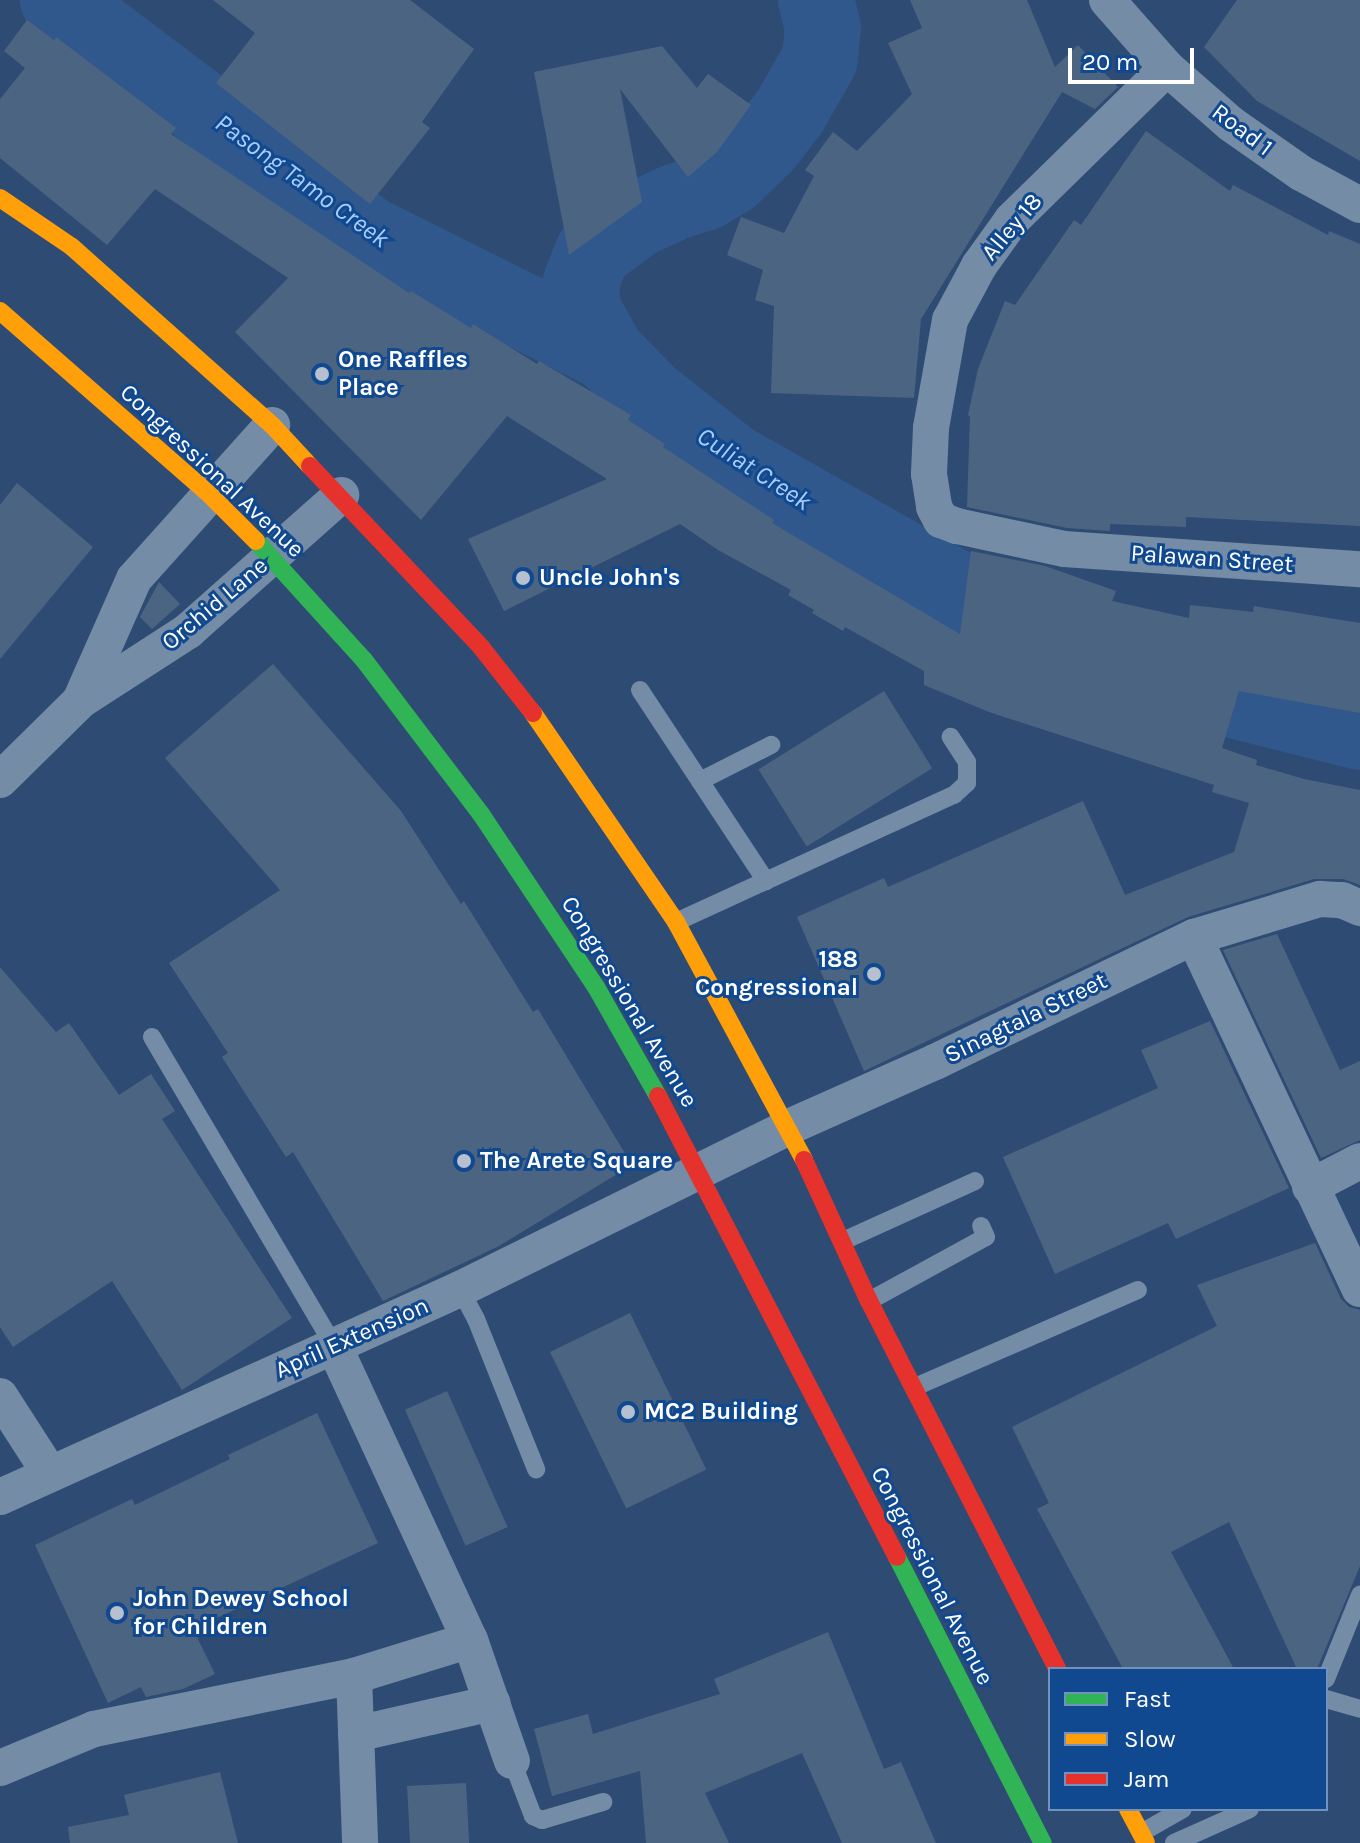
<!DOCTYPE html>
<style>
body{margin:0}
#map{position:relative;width:1360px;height:1843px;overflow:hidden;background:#2e4c73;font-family:Karla,sans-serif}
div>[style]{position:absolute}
.river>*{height:76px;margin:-38px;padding:0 38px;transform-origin:38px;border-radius:38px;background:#30588c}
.building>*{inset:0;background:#4b6482;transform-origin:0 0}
.lane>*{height:18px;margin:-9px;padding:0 9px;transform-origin:9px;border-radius:9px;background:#758ca7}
.street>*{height:36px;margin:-18px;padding:0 18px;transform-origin:18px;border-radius:18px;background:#758ca7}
.fast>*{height:18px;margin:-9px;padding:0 9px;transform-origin:9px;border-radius:9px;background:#30b455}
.slow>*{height:18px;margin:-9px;padding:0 9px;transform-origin:9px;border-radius:9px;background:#ff9f0a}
.jam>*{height:18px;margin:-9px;padding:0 9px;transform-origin:9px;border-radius:9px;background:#e5322d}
.dots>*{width:22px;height:22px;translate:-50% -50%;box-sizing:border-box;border:4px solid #114990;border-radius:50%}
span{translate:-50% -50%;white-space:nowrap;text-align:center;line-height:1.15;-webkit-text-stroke:6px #114990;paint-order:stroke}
.street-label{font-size:24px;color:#fff}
.poi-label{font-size:24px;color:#fff;font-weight:700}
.left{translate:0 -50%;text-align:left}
.right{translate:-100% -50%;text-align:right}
.water-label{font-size:26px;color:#a8cdfa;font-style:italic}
.legend{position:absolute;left:1048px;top:1667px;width:280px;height:144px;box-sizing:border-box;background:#114990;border:2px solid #7092bc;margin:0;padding:10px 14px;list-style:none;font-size:24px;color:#fff}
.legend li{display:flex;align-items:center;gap:16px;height:40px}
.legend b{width:40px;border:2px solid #7092bc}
.scale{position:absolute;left:1068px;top:48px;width:126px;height:36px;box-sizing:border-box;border:4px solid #fff;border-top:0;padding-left:10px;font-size:24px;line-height:28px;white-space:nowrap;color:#fff;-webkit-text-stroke:6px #114990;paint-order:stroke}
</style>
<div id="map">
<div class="river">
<div style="left:58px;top:0;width:391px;rotate:37deg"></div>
<div style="left:370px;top:235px;width:265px;rotate:26.5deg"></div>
<div style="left:816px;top:0;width:29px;rotate:76deg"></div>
<div style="left:823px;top:28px;width:31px;rotate:96deg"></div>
<div style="left:820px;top:59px;width:62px;rotate:119.9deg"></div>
<div style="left:789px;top:113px;width:39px;rotate:128deg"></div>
<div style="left:765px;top:144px;width:47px;rotate:135.9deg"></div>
<div style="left:731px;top:177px;width:31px;rotate:149deg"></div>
<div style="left:704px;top:193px;width:30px;rotate:163deg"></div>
<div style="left:675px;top:202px;width:43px;rotate:155.2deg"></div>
<div style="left:636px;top:220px;width:54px;rotate:143.3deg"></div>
<div style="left:593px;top:252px;width:32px;rotate:112deg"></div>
<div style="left:581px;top:282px;width:28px;rotate:86deg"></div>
<div style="left:583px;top:310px;width:49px;rotate:60.8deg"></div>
<div style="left:607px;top:353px;width:62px;rotate:45.7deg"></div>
<div style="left:650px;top:397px;width:105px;rotate:38.1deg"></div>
<div style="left:733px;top:462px;width:302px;rotate:29.5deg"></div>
<div style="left:996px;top:611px;width:219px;rotate:21.7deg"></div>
<div style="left:1200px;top:692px;width:165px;rotate:14deg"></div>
</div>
<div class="building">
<div style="clip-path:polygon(213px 0,410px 0,474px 49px,422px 122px,430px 128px,370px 204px,216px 83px,255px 33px)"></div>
<div style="clip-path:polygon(910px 0,1027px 0,1055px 67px,1078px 45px,1118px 87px,1095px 109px,1062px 92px,921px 319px,914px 398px,771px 393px,774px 306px,755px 300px,763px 270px,727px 255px,741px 217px,784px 233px,814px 176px,805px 170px,833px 132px,857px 151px,912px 94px,888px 43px,922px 28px)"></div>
<div style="clip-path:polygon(1237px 0,1360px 0,1360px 161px,1257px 101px,1204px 47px)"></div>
<div style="clip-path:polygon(27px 20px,54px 40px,56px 37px,176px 128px,171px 134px,409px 293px,411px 291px,471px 328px,473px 324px,537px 364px,539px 361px,631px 415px,628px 420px,665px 444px,663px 447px,774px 520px,772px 523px,960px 634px,971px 551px,1045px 566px,1116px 591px,1112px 601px,1189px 618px,1190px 605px,1253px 612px,1254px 606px,1360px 623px,1360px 713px,1239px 691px,1222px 748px,1257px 760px,1256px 765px,1304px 779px,1360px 790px,1360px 885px,1343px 879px,1314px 879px,1188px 917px,864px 1071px,797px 917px,884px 878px,888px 887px,1083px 801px,1125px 895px,1234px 852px,1249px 803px,1212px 792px,1214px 785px,989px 712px,924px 685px,924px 671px,845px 627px,843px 631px,812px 613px,814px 610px,788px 595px,791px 590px,718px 550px,680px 524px,504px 611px,468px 539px,607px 479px,507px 416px,421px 520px,235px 332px,288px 278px,155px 189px,107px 245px,0 158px,0 99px,25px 68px,4px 51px)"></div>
<div style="clip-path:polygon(662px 46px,697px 88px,708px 74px,751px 105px,717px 152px,688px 177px,620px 89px,642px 202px,569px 255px,534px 72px)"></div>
<div style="clip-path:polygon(1146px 131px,1230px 191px,1233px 185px,1328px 235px,1329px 231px,1360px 244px,1360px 526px,1186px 517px,1186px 527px,1110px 524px,1110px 531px,1067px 528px,967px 507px,970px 416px,968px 415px,978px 369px,1005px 301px,1015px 305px,1074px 220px,1081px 225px)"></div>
<div style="clip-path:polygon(17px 483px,93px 547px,0 659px,0 505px)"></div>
<div style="clip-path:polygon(159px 582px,180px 604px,152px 629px,140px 617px)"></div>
<div style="clip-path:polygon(273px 664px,401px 811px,461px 904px,464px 901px,533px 1012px,538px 1009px,632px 1165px,499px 1246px,383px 1301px,293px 1152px,286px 1157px,222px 1057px,228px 1053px,169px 963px,280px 890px,165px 758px)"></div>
<div style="left:884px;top:691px;width:91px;height:148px;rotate:58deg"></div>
<div style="clip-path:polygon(1277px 934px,1340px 1070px,1360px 1061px,1360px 1140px,1321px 1158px,1223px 950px)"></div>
<div style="clip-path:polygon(0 967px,56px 1032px,69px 1023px,119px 1095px,151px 1074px,175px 1111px,162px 1119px,292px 1318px,182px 1390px,112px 1281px,13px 1347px,0 1327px)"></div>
<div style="clip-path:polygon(1210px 1021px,1289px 1188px,1176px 1239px,1168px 1223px,1055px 1274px,1003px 1157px,1158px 1088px,1141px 1050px)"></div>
<div style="clip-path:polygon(1315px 1243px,1341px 1299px,1349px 1307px,1360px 1310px,1360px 1566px,1317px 1669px,1297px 1669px,1229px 1522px,1171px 1552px,1234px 1669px,1123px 1669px,1037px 1509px,1049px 1503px,1012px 1427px,1217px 1326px,1197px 1285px)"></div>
<div style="left:630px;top:1313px;width:174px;height:89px;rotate:64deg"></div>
<div style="left:447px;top:1391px;width:149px;height:46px;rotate:66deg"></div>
<div style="clip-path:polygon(317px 1413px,378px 1543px,193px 1629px,215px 1674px,183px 1689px,146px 1697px,141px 1687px,108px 1703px,35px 1545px,132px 1499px,135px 1505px,230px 1459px,228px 1455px)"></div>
<div style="clip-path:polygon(828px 1632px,884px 1769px,901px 1762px,936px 1843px,842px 1843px,802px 1753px,705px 1793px,729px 1843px,646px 1843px,640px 1771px,552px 1796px,534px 1729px,588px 1714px,593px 1734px,720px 1694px,714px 1679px)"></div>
<div style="clip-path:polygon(220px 1772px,238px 1843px,70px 1843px,68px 1827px,129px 1815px,124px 1795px)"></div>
<div style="left:466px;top:1783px;width:60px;height:59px;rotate:87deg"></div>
</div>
<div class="lane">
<div style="left:640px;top:690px;width:109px;rotate:56.6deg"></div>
<div style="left:700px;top:781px;width:80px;rotate:-26.9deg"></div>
<div style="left:700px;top:781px;width:120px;rotate:56.6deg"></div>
<div style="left:676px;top:922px;width:306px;rotate:-24.6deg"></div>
<div style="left:954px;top:795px;width:18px;rotate:-43deg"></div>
<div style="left:967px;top:783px;width:21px;rotate:-90deg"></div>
<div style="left:967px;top:762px;width:30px;rotate:-123deg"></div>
<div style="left:152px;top:1037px;width:359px;rotate:59.5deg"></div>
<div style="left:843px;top:1241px;width:145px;rotate:-24.4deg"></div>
<div style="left:460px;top:1289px;width:34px;rotate:62deg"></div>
<div style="left:476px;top:1319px;width:162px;rotate:68.2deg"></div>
<div style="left:869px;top:1301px;width:133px;rotate:-28.7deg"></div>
<div style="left:986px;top:1237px;width:12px;rotate:-114deg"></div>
<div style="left:915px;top:1387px;width:243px;rotate:-23.5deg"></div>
<div style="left:1326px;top:1679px;width:91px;rotate:-68deg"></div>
<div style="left:1326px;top:1699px;width:35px;rotate:16deg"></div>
<div style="left:512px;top:1761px;width:59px;rotate:69.1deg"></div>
<div style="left:533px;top:1816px;width:10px;rotate:24deg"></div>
<div style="left:542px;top:1820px;width:64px;rotate:-16.4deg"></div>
<div style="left:1141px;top:1833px;width:48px;rotate:-29.7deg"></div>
<div style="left:1174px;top:1843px;width:83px;rotate:-24.1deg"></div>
</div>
<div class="street">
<div style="left:1107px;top:0;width:91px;rotate:48.6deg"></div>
<div style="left:1167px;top:68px;width:85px;rotate:41.2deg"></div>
<div style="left:1231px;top:124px;width:85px;rotate:35deg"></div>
<div style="left:1301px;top:173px;width:67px;rotate:28.5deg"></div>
<div style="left:1167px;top:68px;width:217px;rotate:135.6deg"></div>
<div style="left:1012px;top:220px;width:57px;rotate:125.7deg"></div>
<div style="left:979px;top:266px;width:61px;rotate:118.2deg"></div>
<div style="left:950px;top:320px;width:110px;rotate:100deg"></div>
<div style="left:931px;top:428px;width:46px;rotate:92.5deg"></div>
<div style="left:929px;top:474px;width:33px;rotate:81deg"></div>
<div style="left:934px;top:507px;width:15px;rotate:62deg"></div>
<div style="left:941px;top:520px;width:17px;rotate:21deg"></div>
<div style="left:957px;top:526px;width:109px;rotate:12.1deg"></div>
<div style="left:1064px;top:549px;width:297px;rotate:3.9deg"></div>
<div style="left:80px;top:701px;width:133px;rotate:-66.1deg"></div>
<div style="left:134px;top:579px;width:207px;rotate:-48.1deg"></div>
<div style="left:0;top:780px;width:112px;rotate:-44.6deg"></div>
<div style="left:80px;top:701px;width:129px;rotate:-32.9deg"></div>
<div style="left:188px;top:631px;width:205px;rotate:-41.6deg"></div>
<div style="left:1194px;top:937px;width:389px;rotate:64.8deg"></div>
<div style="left:1310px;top:1187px;width:56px;rotate:-27.5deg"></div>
<div style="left:334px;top:1346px;width:324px;rotate:65.2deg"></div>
<div style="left:470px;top:1640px;width:128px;rotate:70.9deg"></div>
<div style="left:0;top:1396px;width:90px;rotate:57.2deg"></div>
<div style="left:0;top:1497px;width:505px;rotate:-24.33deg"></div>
<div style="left:460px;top:1289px;width:367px;rotate:-26.2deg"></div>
<div style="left:789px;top:1127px;width:160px;rotate:-24deg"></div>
<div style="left:935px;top:1062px;width:288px;rotate:-25.8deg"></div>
<div style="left:1194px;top:937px;width:132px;rotate:-16.8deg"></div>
<div style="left:1320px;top:899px;width:22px;rotate:3deg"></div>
<div style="left:1342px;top:900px;width:20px;rotate:24deg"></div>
<div style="left:354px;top:1676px;width:167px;rotate:87.9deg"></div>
<div style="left:356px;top:1734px;width:140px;rotate:-12.8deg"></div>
<div style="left:0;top:1768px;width:102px;rotate:-22.5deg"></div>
<div style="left:94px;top:1729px;width:265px;rotate:-11.5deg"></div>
<div style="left:354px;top:1676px;width:121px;rotate:-17.2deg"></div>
</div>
<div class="fast">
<div style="left:256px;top:541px;width:161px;rotate:47.8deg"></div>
<div style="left:364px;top:660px;width:193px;rotate:52.8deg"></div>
<div style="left:481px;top:814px;width:208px;rotate:56.4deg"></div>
<div style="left:596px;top:987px;width:125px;rotate:60.4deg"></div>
<div style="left:897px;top:1557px;width:321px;rotate:63deg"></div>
</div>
<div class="slow">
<div style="left:0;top:198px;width:87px;rotate:34.2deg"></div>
<div style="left:72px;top:247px;width:268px;rotate:41.7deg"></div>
<div style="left:272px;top:425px;width:56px;rotate:47.2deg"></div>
<div style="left:0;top:311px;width:279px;rotate:41.2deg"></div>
<div style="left:210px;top:495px;width:65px;rotate:45deg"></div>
<div style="left:533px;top:713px;width:253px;rotate:55.6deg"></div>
<div style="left:676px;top:922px;width:270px;rotate:61.7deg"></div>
<div style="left:1128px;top:1809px;width:38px;rotate:62deg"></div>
</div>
<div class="jam">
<div style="left:310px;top:466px;width:249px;rotate:46.6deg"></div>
<div style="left:481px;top:647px;width:84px;rotate:51.8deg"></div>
<div style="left:658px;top:1096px;width:519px;rotate:62.6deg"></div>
<div style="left:804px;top:1160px;width:155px;rotate:65.3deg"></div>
<div style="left:869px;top:1301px;width:413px;rotate:62.9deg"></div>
</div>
<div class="dots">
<div style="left:322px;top:374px;background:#b6c0ce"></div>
<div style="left:523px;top:578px;background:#b6c0ce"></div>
<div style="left:874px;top:974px;background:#b6c0ce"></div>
<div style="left:464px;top:1161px;background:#b6c0ce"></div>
<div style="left:628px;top:1412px;background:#b6c0ce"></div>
<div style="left:117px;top:1613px;background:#b6c0ce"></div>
</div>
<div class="street-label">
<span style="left:1242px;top:130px;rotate:37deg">Road 1</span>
<span style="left:1012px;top:227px;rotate:-50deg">Alley 18</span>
<span style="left:212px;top:471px;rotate:43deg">Congressional Avenue</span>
<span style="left:1212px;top:559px;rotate:4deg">Palawan Street</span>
<span style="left:215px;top:604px;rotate:-40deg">Orchid Lane</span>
<span style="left:629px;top:1002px;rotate:59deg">Congressional Avenue</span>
<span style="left:1026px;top:1018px;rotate:-26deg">Sinagtala Street</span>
<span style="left:352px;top:1338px;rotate:-24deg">April Extension</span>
<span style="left:932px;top:1576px;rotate:63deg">Congressional Avenue</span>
</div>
<div class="poi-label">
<span class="left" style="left:338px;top:374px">One Raffles<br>Place</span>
<span class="left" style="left:539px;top:578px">Uncle John's</span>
<span class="right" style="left:858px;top:974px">188<br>Congressional</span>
<span class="left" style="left:480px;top:1161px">The Arete Square</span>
<span class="left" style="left:644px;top:1412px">MC2 Building</span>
<span class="left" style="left:133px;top:1613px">John Dewey School<br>for Children</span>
</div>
<div class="water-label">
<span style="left:302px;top:181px;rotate:36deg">Pasong Tamo Creek</span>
<span style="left:754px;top:469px;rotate:33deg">Culiat Creek</span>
</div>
<ul class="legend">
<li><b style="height:10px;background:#30b455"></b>Fast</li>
<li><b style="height:10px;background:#ff9f0a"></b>Slow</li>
<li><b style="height:10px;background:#e5322d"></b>Jam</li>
</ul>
<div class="scale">20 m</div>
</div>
